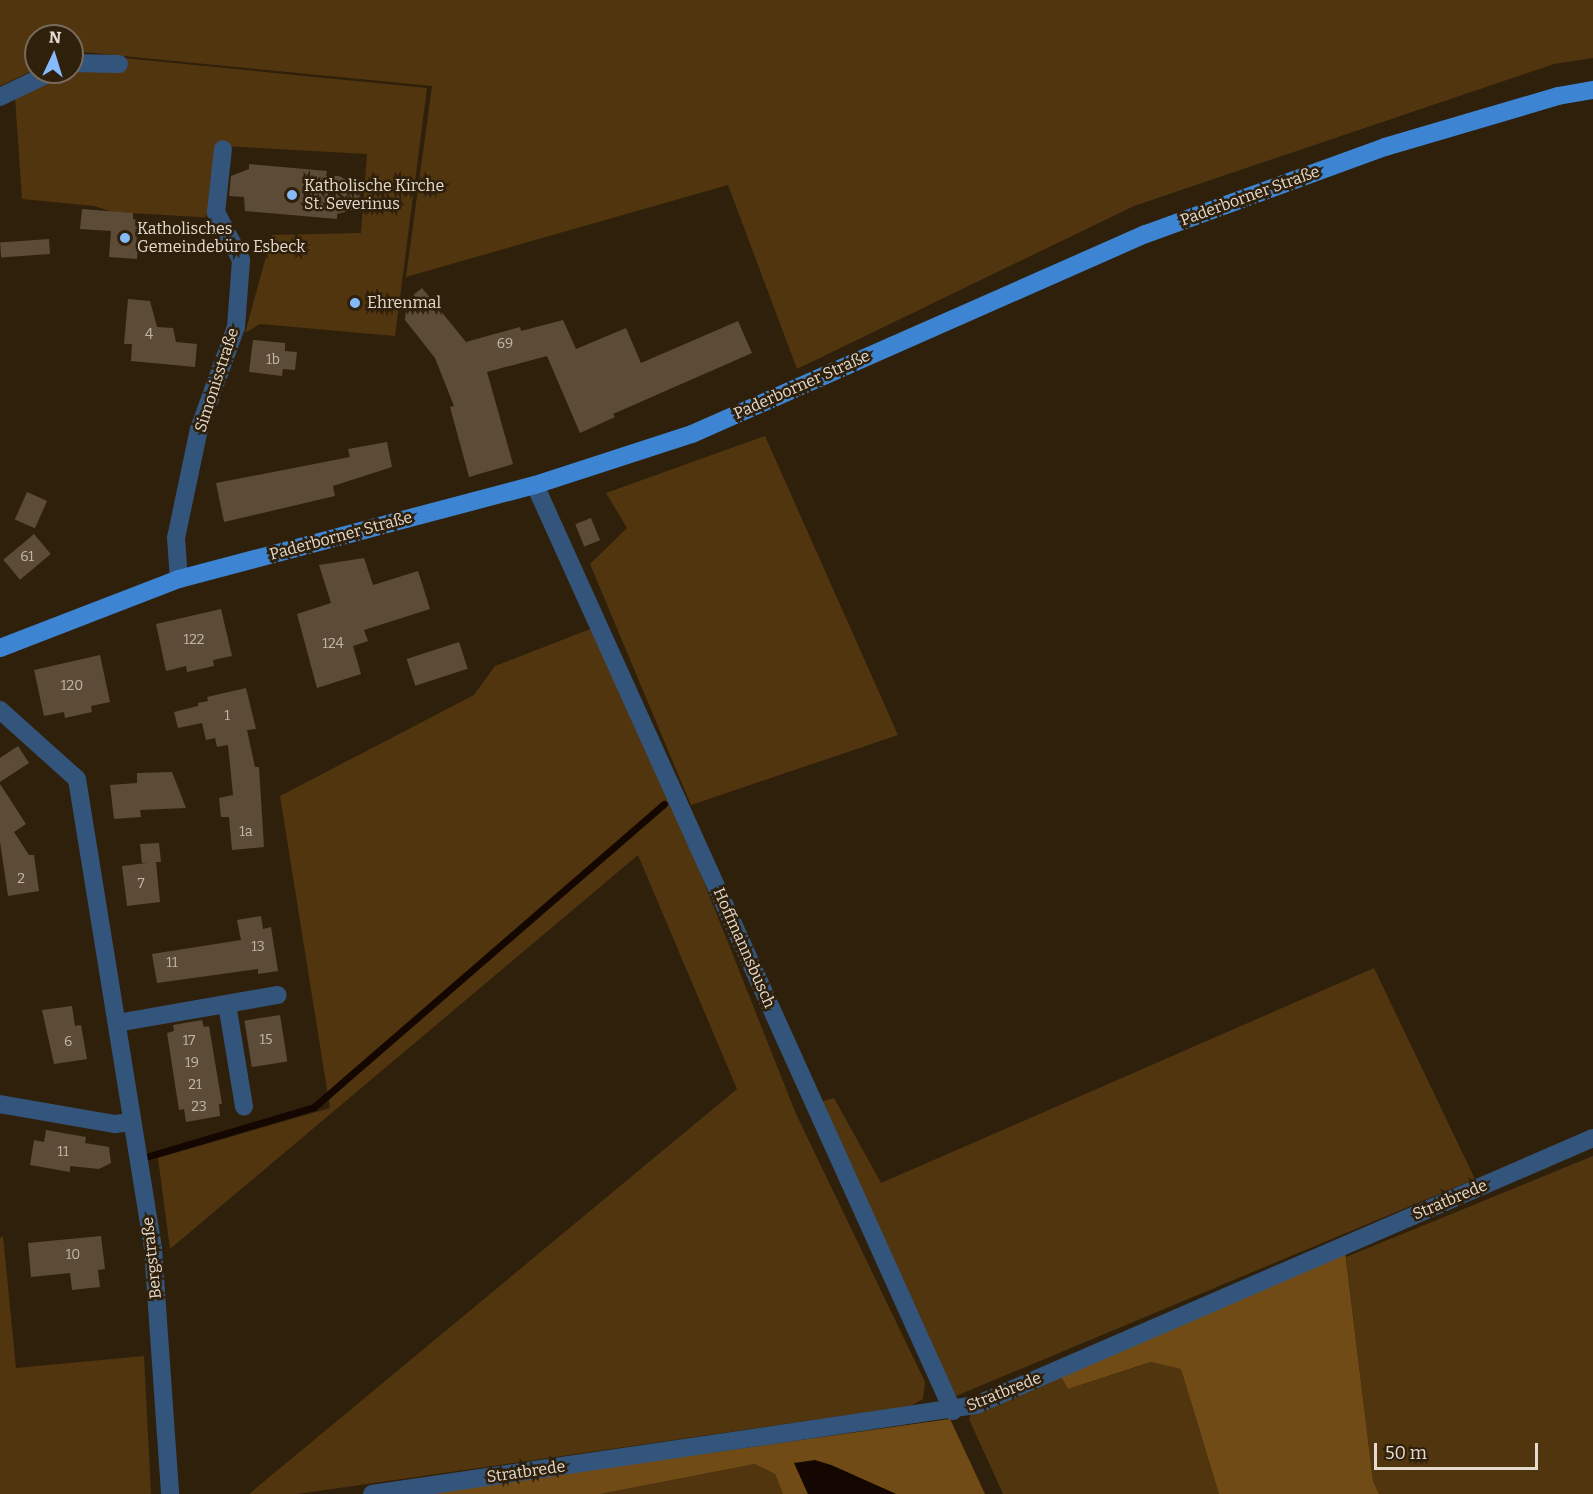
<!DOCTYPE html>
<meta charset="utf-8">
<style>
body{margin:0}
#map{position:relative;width:1593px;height:1494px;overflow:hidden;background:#2f200c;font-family:Bitter,serif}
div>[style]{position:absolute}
.green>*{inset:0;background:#51350e}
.forest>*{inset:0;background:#704b16}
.water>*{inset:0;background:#140600}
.stream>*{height:7px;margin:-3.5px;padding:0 3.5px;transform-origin:3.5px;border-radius:3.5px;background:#140600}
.building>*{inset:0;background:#5c4b37;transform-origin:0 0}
.minor>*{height:18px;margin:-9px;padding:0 9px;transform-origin:9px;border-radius:9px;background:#34557b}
.major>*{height:18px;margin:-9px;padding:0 9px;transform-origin:9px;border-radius:9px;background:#3d84d2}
.dots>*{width:16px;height:16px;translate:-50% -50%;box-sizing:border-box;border:3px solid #2f200c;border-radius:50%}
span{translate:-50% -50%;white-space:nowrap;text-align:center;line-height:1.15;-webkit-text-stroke:5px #2f200c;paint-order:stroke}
.number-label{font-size:14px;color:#c2b6a8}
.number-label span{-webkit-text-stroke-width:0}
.poi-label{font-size:16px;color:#e4dace}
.left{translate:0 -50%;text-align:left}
.street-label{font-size:16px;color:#e4dace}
.north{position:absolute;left:24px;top:24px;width:60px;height:60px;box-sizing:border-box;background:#2f200c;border:2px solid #776a5a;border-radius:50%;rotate:4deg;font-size:16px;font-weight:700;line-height:24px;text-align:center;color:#e4dace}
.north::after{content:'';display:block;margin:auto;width:21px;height:27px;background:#85bbfb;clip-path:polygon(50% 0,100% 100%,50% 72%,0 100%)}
.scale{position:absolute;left:1374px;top:1443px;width:164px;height:27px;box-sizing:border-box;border:3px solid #e4dace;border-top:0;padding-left:8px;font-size:18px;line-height:21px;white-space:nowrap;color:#e4dace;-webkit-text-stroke:4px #2f200c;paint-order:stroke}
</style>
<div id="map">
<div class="green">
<div style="clip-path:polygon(0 0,1593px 0,1593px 58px,1554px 64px,1134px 206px,797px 369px,728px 185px,406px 277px,432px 86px,72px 51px,72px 36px,36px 36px,36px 69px,0 86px)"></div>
<div style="clip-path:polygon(113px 57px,427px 88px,395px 336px,260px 324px,245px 333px,272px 235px,361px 233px,367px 154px,223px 146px,215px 218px,113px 212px,94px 206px,22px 199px,15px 97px)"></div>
<div style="clip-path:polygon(765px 436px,898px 735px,691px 805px,590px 564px,627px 528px,606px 493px)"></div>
<div style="clip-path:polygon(593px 628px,685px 834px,796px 1114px,925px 1382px,923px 1399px,911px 1406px,297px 1494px,249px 1494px,737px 1089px,638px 855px,170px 1249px,158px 1158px,330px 1108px,280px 796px,474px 695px,495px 666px)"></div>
<div style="clip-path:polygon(1374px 968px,1475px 1179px,956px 1396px,820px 1102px,834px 1098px,881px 1183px)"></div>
<div style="clip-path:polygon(1593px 1156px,1593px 1494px,1379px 1494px,1373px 1481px,1346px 1257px)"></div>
<div style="clip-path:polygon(3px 1236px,16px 1368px,144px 1356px,151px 1494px,0 1494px,0 1238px)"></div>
<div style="clip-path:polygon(1152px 1362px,1181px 1369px,1219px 1494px,1003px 1494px,969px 1419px,972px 1412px,1060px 1375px,1068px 1389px)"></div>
<div style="clip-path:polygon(755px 1464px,775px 1474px,783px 1494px,600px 1494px)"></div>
</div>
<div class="forest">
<div style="clip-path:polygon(1345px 1251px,1373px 1481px,1379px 1494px,1219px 1494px,1181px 1369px,1151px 1362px,1068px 1389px,1060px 1375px)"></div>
<div style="clip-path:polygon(950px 1419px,985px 1494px,896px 1494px,831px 1465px,795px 1463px,808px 1494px,783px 1494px,775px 1474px,755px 1464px,600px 1494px,420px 1494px)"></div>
</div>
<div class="water">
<div style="clip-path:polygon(815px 1460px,831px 1465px,896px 1494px,808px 1494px,794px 1463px)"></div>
</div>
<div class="stream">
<div style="left:149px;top:1156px;width:172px;rotate:-16.5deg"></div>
<div style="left:314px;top:1107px;width:463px;rotate:-40.9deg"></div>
</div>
<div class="building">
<div style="clip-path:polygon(249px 164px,327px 171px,326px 176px,339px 176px,354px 184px,360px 196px,352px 210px,337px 214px,337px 219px,245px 211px,244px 197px,229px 196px,231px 176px,249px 169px)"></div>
<div style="clip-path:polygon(82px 209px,133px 213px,133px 219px,140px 220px,137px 259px,109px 257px,111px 231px,80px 229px)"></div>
<div style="left:49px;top:239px;width:15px;height:49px;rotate:86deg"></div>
<div style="clip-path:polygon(422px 288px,466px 342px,520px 327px,521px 331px,563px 320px,576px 349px,626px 328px,641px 363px,738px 321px,752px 353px,613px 414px,615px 417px,580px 433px,547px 356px,487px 372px,513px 464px,469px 477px,450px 407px,454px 406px,435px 358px,405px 320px,407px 300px)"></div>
<div style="clip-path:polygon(128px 299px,150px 301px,157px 327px,173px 328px,176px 342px,197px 344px,195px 367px,131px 361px,132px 344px,124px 344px)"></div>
<div style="clip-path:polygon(253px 340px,285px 343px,285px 351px,297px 352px,295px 370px,283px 369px,282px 376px,249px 372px)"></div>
<div style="clip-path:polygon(387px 442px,392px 467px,333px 486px,335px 496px,224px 522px,216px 483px,350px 457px,348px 449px)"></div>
<div style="left:27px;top:492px;width:22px;height:30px;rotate:24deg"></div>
<div style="left:591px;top:518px;width:24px;height:17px;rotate:68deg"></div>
<div style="left:34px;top:534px;width:26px;height:40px;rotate:50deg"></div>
<div style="clip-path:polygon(364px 558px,373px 585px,418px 571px,430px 609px,364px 630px,368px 641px,353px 646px,361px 674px,317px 688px,297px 614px,331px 603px,319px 565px)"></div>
<div style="clip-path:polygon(221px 609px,232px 656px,213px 660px,214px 666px,187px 672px,186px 666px,166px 671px,156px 624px)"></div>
<div style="left:459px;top:642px;width:28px;height:55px;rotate:72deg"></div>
<div style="clip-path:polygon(100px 655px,110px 702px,91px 706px,92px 712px,65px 718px,64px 712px,44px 716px,34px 670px)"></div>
<div style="clip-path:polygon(246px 688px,256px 729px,247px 730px,255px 767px,259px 767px,264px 847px,232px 850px,229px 817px,221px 817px,219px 798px,233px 795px,228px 745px,217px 747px,215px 738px,206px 740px,202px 723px,178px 728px,174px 712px,198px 706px,198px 703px,208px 701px,207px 697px)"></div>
<div style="clip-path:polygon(18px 746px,29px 763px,0 782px,0 758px)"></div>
<div style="clip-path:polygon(172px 772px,186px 808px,140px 810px,141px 817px,114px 819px,110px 785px,137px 783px,137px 773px)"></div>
<div style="clip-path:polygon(0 784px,26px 824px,14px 832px,29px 855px,34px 855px,39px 891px,8px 896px,0 842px)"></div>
<div style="clip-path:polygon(159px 843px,161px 862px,156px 862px,160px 902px,127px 906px,122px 866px,147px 863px,142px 863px,140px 844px)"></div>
<div style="clip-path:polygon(261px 916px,263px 929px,271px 927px,278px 971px,258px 974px,258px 969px,157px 983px,152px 954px,241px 940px,237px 920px)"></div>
<div style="clip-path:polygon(72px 1006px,75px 1026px,81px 1025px,87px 1059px,54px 1064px,42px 1010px)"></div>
<div style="left:280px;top:1015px;width:47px;height:36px;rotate:81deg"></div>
<div style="clip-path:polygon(202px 1020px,204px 1027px,209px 1026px,222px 1104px,219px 1104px,220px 1116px,186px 1122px,184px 1109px,179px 1110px,167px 1033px,174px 1031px,173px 1025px)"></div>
<div style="clip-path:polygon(46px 1130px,86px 1137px,85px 1143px,109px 1147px,111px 1163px,99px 1169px,70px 1166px,70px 1172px,30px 1165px,34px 1140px,44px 1142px)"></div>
<div style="clip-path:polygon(101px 1236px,105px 1269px,98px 1270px,100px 1287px,72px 1290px,70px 1273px,31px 1277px,28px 1243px)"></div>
</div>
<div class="minor">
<div style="left:72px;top:63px;width:47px;rotate:1.2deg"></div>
<div style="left:0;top:97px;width:58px;rotate:-25.7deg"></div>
<div style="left:535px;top:485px;width:1016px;rotate:65.71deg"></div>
<div style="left:179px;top:579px;width:41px;rotate:-94.2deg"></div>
<div style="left:176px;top:538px;width:111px;rotate:-78.1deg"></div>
<div style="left:199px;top:429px;width:109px;rotate:-70.1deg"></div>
<div style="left:236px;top:327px;width:67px;rotate:-85.7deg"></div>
<div style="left:241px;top:260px;width:54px;rotate:-117.5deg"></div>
<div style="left:216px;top:212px;width:63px;rotate:-83.7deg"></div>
<div style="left:0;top:710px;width:103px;rotate:41.9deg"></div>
<div style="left:77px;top:779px;width:476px;rotate:80.8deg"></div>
<div style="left:153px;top:1249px;width:246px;rotate:86deg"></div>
<div style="left:227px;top:1004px;width:104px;rotate:80.6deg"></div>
<div style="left:117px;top:1023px;width:163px;rotate:-9.9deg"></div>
<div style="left:0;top:1104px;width:117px;rotate:9.9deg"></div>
<div style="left:115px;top:1124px;width:16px;rotate:-7deg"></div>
<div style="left:372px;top:1494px;width:611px;rotate:-8.38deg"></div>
<div style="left:976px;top:1405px;width:672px;rotate:-23.4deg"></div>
</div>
<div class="major">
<div style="left:0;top:648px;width:192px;rotate:-21.1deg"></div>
<div style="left:179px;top:579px;width:368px;rotate:-14.8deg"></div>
<div style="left:535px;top:485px;width:165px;rotate:-18deg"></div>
<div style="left:692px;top:434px;width:496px;rotate:-23.8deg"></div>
<div style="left:1146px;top:234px;width:254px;rotate:-20deg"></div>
<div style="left:1385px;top:147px;width:180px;rotate:-16.4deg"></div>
<div style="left:1558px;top:96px;width:36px;rotate:-10deg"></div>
</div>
<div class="dots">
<div style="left:292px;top:195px;background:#85bbfb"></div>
<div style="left:125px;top:238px;background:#85bbfb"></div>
<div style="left:355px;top:303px;background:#85bbfb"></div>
</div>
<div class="number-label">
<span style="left:149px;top:335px">4</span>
<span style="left:505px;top:344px">69</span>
<span style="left:273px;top:360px">1b</span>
<span style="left:27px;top:557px">61</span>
<span style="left:194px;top:640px">122</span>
<span style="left:333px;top:644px">124</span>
<span style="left:72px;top:686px">120</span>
<span style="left:227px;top:716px">1</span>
<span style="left:246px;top:832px">1a</span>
<span style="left:21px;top:879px">2</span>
<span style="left:141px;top:884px">7</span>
<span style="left:258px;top:947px">13</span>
<span style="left:172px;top:963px">11</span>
<span style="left:266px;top:1040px">15</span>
<span style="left:189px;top:1041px">17</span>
<span style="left:68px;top:1042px">6</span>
<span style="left:192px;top:1063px">19</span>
<span style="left:195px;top:1085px">21</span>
<span style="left:199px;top:1107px">23</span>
<span style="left:63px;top:1152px">11</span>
<span style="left:73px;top:1255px">10</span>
</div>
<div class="poi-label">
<span class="left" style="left:304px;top:195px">Katholische Kirche<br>St. Severinus</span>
<span class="left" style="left:137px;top:238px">Katholisches<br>Gemeindebüro Esbeck</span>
<span class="left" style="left:367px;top:303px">Ehrenmal</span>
</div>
<div class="street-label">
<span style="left:1250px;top:196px;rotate:-20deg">Paderborner Straße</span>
<span style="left:217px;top:380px;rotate:-72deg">Simonisstraße</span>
<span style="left:802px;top:385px;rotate:-24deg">Paderborner Straße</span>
<span style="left:341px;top:536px;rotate:-15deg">Paderborner Straße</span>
<span style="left:744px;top:948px;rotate:66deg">Hoffmannsbusch</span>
<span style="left:1450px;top:1200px;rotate:-23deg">Stratbrede</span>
<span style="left:152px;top:1258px;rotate:-96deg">Bergstraße</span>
<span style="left:1004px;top:1392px;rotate:-22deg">Stratbrede</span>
<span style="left:526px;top:1472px;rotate:-8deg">Stratbrede</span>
</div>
<div class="north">N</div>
<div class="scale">50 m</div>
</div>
